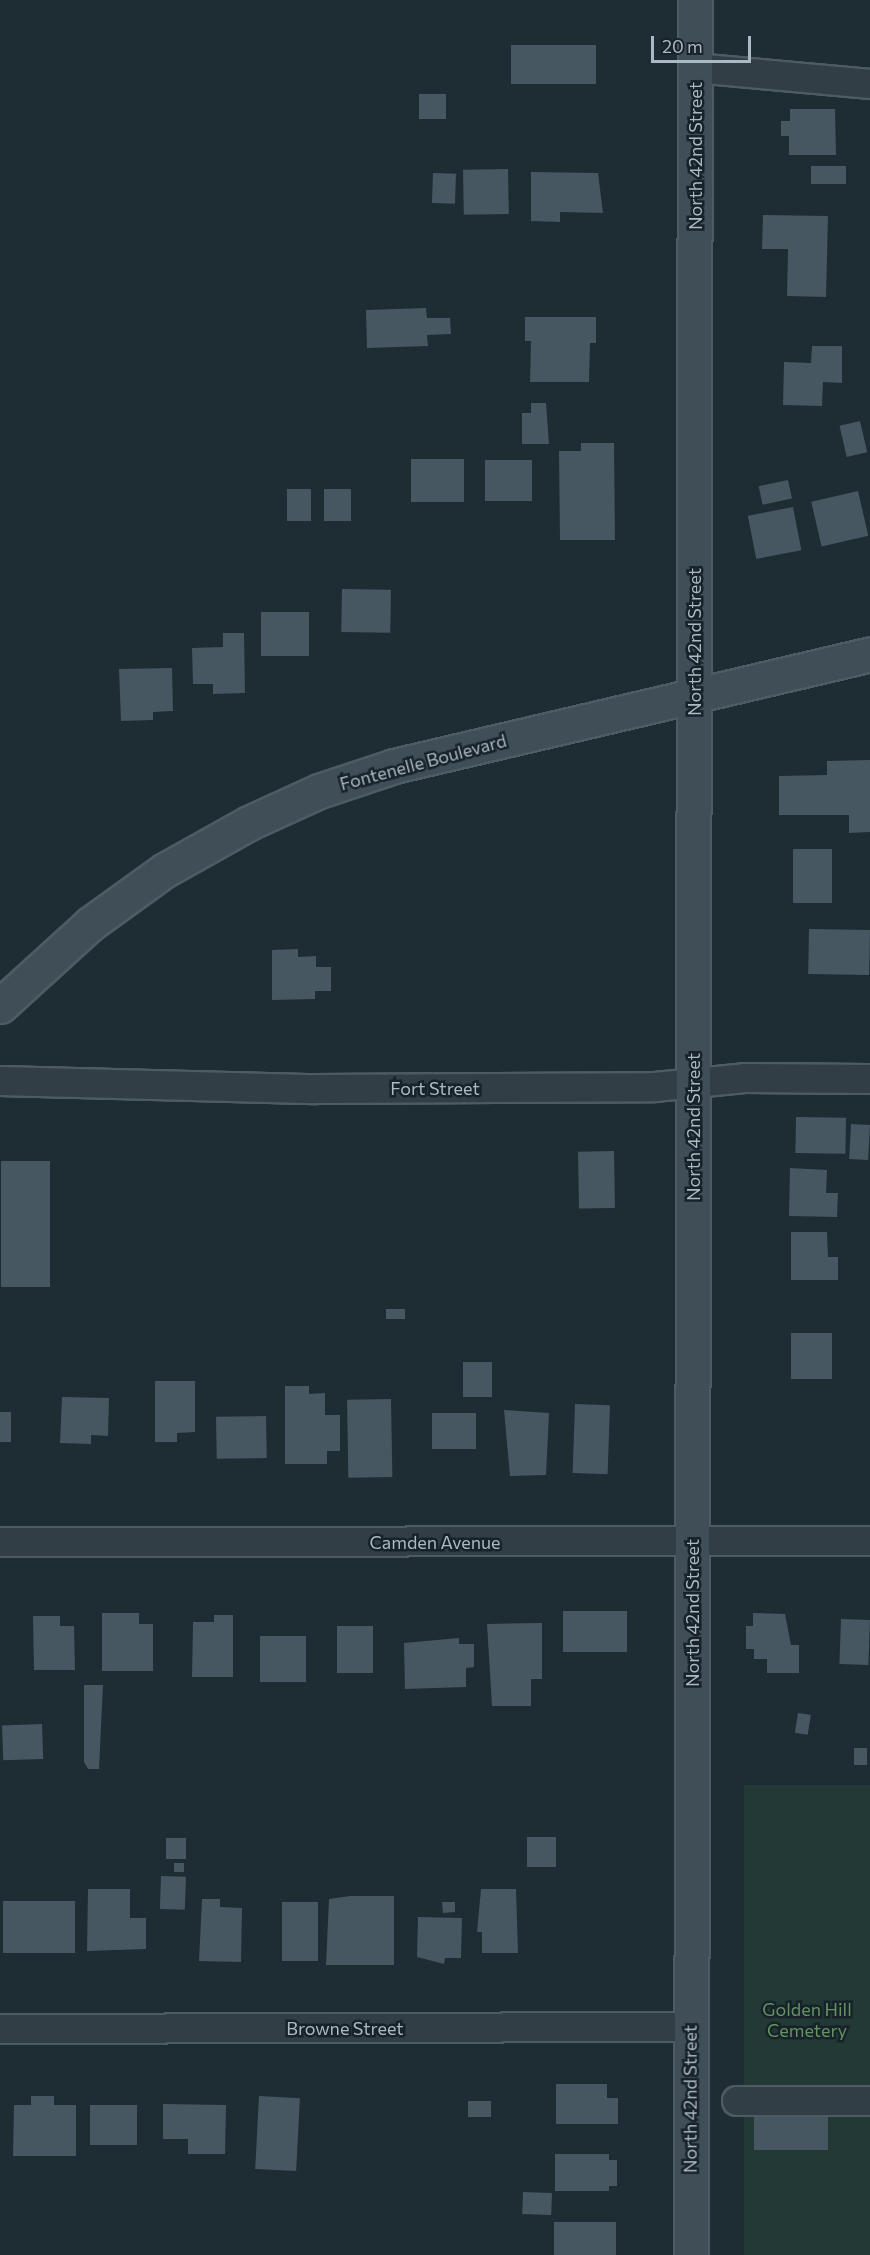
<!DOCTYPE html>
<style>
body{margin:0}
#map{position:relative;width:870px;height:2255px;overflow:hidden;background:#1e2c34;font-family:Commissioner,sans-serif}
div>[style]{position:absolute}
.green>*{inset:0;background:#233936;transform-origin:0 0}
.building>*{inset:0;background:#465761;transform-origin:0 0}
.roads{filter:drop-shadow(2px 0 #4f5b63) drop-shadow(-2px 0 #4f5b63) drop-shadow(0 2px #4f5b63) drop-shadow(0 -2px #4f5b63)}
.street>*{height:28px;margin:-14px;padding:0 14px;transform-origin:14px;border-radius:14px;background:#323e45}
.secondary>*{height:33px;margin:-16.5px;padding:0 16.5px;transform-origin:16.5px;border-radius:16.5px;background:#404e58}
span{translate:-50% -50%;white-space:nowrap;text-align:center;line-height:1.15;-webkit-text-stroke:5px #172229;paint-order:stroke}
.street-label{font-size:18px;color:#abb9c3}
.park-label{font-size:18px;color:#649265}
.scale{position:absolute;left:651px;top:36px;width:100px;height:27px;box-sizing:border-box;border:3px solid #abb9c3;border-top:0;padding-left:8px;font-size:18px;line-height:21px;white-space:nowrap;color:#abb9c3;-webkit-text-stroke:4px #172229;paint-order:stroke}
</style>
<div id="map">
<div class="green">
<div style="left:744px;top:1785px;width:126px;height:470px"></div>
</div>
<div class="building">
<div style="left:596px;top:45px;width:39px;height:85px;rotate:90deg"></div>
<div style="left:419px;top:94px;width:27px;height:25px"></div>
<div style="clip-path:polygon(790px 109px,835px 109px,836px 155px,789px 155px,789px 136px,781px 136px,781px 121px,790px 121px)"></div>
<div style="left:811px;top:166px;width:35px;height:18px"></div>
<div style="left:508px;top:169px;width:45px;height:45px;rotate:89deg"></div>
<div style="clip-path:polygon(531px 172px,598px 173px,603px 213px,560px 212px,560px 222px,531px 221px)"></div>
<div style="left:433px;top:173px;width:23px;height:30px;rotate:2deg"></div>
<div style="clip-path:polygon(763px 215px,828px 216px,826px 297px,787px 296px,788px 249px,762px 249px)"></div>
<div style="clip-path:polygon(426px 308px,427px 318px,450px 318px,451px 334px,427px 335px,428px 346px,367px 348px,366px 310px)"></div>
<div style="clip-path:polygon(525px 317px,596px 317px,596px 343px,590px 343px,589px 382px,530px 382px,531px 341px,525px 341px)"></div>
<div style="clip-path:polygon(812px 346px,842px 346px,842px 383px,823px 382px,822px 406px,783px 405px,784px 362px,811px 363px)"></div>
<div style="clip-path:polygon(531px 403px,546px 403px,549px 444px,522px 444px,522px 413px,531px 413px)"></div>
<div style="left:860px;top:421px;width:32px;height:21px;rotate:77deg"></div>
<div style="clip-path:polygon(581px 443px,614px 443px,615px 540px,560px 540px,559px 451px,581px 451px)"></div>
<div style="left:464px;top:459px;width:43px;height:53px;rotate:90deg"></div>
<div style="left:485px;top:460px;width:47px;height:41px"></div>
<div style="left:788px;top:480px;width:19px;height:30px;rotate:78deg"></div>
<div style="left:287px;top:489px;width:24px;height:32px"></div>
<div style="left:324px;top:489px;width:27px;height:32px"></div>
<div style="left:858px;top:491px;width:46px;height:48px;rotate:77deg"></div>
<div style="left:793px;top:507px;width:44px;height:46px;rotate:79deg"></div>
<div style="left:342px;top:589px;width:49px;height:43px;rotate:1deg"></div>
<div style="left:261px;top:612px;width:48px;height:44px"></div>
<div style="clip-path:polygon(223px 633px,244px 633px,245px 693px,213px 694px,213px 684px,193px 684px,192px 648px,223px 647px)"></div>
<div style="clip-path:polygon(172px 668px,173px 711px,153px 712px,153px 720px,121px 721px,119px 669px)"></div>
<div style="clip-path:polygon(870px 760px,870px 832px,849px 833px,849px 815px,779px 815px,779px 776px,827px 775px,827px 761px)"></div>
<div style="left:793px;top:849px;width:39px;height:54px"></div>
<div style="left:809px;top:929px;width:61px;height:45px;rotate:1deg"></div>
<div style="clip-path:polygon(298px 949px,298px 957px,316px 956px,316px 967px,331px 967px,331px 991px,315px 991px,315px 999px,272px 1000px,272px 950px)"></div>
<div style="left:796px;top:1117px;width:50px;height:36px;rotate:1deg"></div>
<div style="left:851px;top:1124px;width:19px;height:35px;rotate:3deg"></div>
<div style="left:614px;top:1151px;width:57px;height:36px;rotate:89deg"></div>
<div style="left:50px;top:1161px;width:126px;height:49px;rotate:90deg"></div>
<div style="clip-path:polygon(790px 1168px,827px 1170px,826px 1193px,838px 1193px,837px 1217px,789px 1216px)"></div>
<div style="clip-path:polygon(791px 1232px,827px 1232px,828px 1257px,838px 1257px,838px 1280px,791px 1280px)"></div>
<div style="left:386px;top:1309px;width:19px;height:10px"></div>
<div style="left:791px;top:1333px;width:41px;height:46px"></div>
<div style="left:463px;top:1362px;width:29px;height:35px"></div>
<div style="clip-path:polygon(155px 1381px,195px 1381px,195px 1432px,177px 1433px,177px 1442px,155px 1442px)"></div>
<div style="clip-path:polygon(285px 1386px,309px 1386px,309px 1394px,325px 1393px,325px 1415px,340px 1415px,340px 1451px,327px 1451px,327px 1464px,285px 1464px)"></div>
<div style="clip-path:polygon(62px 1397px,109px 1398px,108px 1436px,91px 1435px,91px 1444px,60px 1443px)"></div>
<div style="left:391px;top:1399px;width:78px;height:44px;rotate:89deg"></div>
<div style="left:575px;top:1404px;width:35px;height:69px;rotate:2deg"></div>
<div style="clip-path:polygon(504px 1410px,549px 1413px,546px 1475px,510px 1476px)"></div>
<div style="left:0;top:1412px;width:11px;height:30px"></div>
<div style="left:432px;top:1413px;width:44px;height:36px"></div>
<div style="left:266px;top:1416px;width:42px;height:50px;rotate:89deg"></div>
<div style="left:563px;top:1611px;width:64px;height:41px"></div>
<div style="clip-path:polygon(102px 1613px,139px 1613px,139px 1624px,153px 1624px,153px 1671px,102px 1671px)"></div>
<div style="clip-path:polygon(753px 1613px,785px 1614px,791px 1645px,799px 1645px,799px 1673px,767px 1673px,767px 1659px,754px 1659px,754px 1649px,746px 1649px,746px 1626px,753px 1626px)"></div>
<div style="clip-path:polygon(214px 1615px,233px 1615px,233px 1677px,192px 1677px,193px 1622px,214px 1622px)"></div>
<div style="clip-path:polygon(33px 1616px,60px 1616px,60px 1626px,74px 1626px,75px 1670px,34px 1670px)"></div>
<div style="left:841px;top:1619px;width:29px;height:45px;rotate:2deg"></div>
<div style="clip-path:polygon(542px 1623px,542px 1679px,531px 1679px,531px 1706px,492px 1706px,487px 1624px)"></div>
<div style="left:337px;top:1626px;width:36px;height:47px"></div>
<div style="left:260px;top:1636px;width:46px;height:46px"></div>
<div style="clip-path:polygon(459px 1638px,459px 1644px,474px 1644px,474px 1667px,466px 1668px,466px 1687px,405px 1689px,404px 1643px)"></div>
<div style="clip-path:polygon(84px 1685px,103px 1685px,99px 1769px,88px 1769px,84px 1762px)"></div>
<div style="left:798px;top:1713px;width:13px;height:20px;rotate:9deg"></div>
<div style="left:42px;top:1724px;width:35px;height:40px;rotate:88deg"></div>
<div style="left:854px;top:1748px;width:13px;height:17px"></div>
<div style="left:527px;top:1837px;width:29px;height:30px"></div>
<div style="left:166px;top:1838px;width:20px;height:21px"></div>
<div style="left:174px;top:1863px;width:10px;height:9px"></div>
<div style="left:161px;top:1876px;width:25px;height:33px;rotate:2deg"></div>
<div style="clip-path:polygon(88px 1889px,130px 1889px,130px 1918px,146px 1918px,146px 1949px,87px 1951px)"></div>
<div style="clip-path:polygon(481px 1889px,516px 1889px,518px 1953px,482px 1953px,482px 1932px,477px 1932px)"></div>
<div style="clip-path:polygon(350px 1896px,394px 1896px,394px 1965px,326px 1965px,329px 1899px)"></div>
<div style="clip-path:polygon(202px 1899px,220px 1899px,220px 1907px,242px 1908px,241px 1962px,199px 1961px)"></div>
<div style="left:75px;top:1901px;width:52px;height:72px;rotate:90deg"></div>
<div style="left:282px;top:1902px;width:36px;height:59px"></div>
<div style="clip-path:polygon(442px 1902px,455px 1902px,455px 1912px,443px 1913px)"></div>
<div style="clip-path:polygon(418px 1917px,462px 1918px,461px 1958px,445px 1958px,444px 1964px,417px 1957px)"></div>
<div style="clip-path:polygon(556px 2084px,607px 2084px,607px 2098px,618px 2098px,618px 2124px,556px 2124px)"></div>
<div style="clip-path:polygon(31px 2096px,54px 2096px,54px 2105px,76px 2105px,76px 2156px,13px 2156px,14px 2105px,31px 2105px)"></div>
<div style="left:259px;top:2096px;width:41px;height:73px;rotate:3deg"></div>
<div style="left:468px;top:2101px;width:23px;height:16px"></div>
<div style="clip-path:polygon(163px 2104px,226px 2105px,225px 2154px,188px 2154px,188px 2139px,163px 2139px)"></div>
<div style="left:90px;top:2105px;width:47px;height:40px"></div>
<div style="left:754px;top:2116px;width:74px;height:34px"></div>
<div style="clip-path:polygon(555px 2154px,609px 2154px,609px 2160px,617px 2160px,617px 2186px,609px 2186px,609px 2191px,555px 2191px)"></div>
<div style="left:523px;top:2192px;width:29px;height:22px;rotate:2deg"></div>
<div style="left:554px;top:2222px;width:62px;height:33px"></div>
</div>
<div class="roads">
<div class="street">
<div style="left:695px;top:68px;width:176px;rotate:5.2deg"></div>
<div style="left:0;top:1081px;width:316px;rotate:1.5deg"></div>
<div style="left:316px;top:1089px;width:339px;rotate:-0.3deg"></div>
<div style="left:655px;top:1087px;width:90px;rotate:-5.7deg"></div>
<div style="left:745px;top:1078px;width:125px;rotate:0.5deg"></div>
<div style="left:0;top:1542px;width:870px;rotate:-0.07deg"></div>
<div style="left:0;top:2029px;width:690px;rotate:-0.17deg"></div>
<div style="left:737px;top:2101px;width:133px"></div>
</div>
<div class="secondary">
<div style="left:0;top:1006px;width:122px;rotate:-42.3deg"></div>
<div style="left:90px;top:924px;width:92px;rotate:-35.8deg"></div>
<div style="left:165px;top:870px;width:96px;rotate:-29.2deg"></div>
<div style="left:249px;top:823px;width:77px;rotate:-24.6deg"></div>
<div style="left:319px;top:791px;width:79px;rotate:-18.4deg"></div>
<div style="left:394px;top:766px;width:489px;rotate:-13.2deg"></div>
<div style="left:691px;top:2255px;width:2255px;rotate:-89.9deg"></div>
</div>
</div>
<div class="street-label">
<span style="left:695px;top:156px;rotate:-90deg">North 42nd Street</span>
<span style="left:694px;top:642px;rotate:-90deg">North 42nd Street</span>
<span style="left:423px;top:762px;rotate:-15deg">Fontenelle Boulevard</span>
<span style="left:435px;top:1088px">Fort Street</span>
<span style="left:693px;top:1127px;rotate:-90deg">North 42nd Street</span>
<span style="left:435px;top:1542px">Camden Avenue</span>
<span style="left:692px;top:1613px;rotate:-90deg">North 42nd Street</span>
<span style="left:345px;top:2028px">Browne Street</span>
<span style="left:690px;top:2099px;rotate:-90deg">North 42nd Street</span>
</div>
<div class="park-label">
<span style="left:807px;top:2020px">Golden Hill<br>Cemetery</span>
</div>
<div class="scale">20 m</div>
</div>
